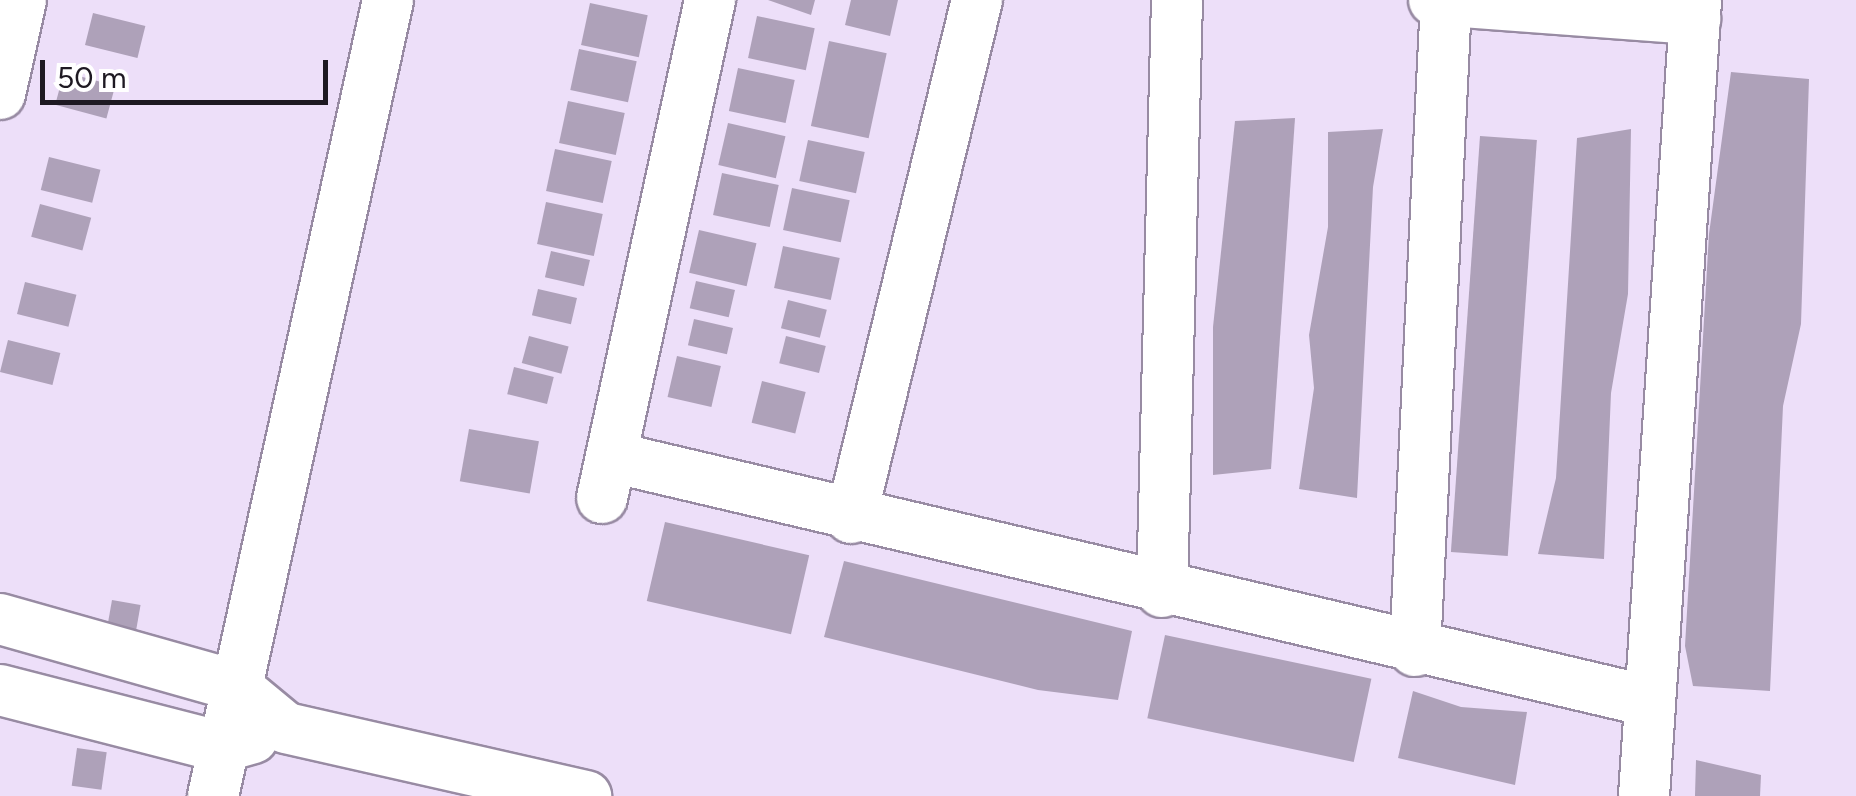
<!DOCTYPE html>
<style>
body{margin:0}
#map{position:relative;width:1856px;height:796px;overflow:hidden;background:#eddff9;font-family:Figtree,sans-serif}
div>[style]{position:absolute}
.building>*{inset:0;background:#aea1b9;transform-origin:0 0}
.roads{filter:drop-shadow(2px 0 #988ba3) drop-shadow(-2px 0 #988ba3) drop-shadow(0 2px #988ba3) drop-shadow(0 -2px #988ba3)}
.minor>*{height:50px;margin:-25px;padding:0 25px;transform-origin:25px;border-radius:25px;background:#fff}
span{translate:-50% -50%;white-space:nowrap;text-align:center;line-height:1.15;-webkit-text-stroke:8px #fff;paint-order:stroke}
.scale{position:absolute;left:40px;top:60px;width:288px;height:45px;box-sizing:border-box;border:5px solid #1e1922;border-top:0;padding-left:12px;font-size:30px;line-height:35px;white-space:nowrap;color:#1e1922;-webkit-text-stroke:8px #fff;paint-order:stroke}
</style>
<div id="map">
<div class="building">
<div style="clip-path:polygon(768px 0,815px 0,811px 15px)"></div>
<div style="clip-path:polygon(851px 0,898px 0,890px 36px,845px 25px)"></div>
<div style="left:590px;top:3px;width:59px;height:43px;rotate:12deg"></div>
<div style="left:93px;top:13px;width:54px;height:33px;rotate:14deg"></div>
<div style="left:757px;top:16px;width:59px;height:43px;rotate:12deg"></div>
<div style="left:829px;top:41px;width:59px;height:87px;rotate:12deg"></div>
<div style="left:579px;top:49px;width:59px;height:42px;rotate:12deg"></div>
<div style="left:738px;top:68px;width:58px;height:44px;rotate:12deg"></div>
<div style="left:64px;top:72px;width:53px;height:34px;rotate:15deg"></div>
<div style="clip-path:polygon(1731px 72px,1809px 79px,1801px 324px,1783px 406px,1770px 691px,1693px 686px,1685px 646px,1709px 234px)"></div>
<div style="left:568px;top:101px;width:58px;height:43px;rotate:12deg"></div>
<div style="clip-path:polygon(1295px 118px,1271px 469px,1213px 475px,1213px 327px,1235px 121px)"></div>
<div style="left:728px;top:123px;width:59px;height:43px;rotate:13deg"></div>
<div style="clip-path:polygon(1383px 129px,1373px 187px,1357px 498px,1299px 489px,1314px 388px,1309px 335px,1328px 227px,1328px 132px)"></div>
<div style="clip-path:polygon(1631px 129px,1628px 294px,1611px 393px,1604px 559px,1538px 554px,1556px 478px,1577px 138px)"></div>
<div style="left:1480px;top:136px;width:57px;height:417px;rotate:4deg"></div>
<div style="left:808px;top:140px;width:58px;height:42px;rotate:12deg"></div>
<div style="left:555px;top:149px;width:58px;height:43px;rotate:12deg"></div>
<div style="left:49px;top:157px;width:53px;height:34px;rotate:14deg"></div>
<div style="left:722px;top:173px;width:58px;height:43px;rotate:12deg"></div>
<div style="left:792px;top:188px;width:59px;height:43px;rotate:12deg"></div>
<div style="left:546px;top:202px;width:58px;height:43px;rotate:12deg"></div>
<div style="left:40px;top:204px;width:53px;height:34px;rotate:15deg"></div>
<div style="left:699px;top:230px;width:59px;height:44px;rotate:13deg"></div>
<div style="left:783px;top:246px;width:58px;height:43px;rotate:12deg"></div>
<div style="left:551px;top:251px;width:40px;height:27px;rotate:13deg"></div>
<div style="left:696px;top:281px;width:40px;height:28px;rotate:13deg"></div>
<div style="left:25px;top:282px;width:53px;height:33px;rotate:14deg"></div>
<div style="left:538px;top:289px;width:40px;height:27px;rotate:13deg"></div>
<div style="left:788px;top:300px;width:40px;height:29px;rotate:14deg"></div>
<div style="left:694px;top:319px;width:40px;height:27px;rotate:13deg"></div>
<div style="left:529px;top:336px;width:41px;height:28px;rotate:15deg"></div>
<div style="left:786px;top:336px;width:41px;height:28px;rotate:14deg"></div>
<div style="left:8px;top:340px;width:54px;height:33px;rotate:14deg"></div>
<div style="left:677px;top:356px;width:45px;height:42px;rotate:13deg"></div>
<div style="left:514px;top:367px;width:41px;height:28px;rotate:14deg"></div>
<div style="left:762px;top:381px;width:45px;height:43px;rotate:14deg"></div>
<div style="left:469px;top:429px;width:71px;height:53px;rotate:10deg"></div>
<div style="left:665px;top:522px;width:148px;height:81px;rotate:13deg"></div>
<div style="clip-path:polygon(844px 561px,1132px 631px,1118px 700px,1038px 690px,824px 637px)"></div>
<div style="left:112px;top:600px;width:29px;height:38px;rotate:10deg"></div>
<div style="left:1165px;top:635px;width:211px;height:85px;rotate:12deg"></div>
<div style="clip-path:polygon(1413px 691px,1461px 707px,1527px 712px,1515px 785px,1398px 758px)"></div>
<div style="left:77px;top:748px;width:30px;height:38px;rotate:8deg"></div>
<div style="clip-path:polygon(1696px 760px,1761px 775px,1760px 796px,1695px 796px)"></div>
</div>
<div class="roads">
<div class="minor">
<div style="left:1434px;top:0;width:262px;rotate:4.2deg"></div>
<div style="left:0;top:94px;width:96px;rotate:-77.4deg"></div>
<div style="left:612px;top:457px;width:1064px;rotate:13.25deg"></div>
<div style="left:602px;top:498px;width:510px;rotate:-77.76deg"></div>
<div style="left:851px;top:518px;width:533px;rotate:-76.33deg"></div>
<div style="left:1162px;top:592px;width:592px;rotate:-88.55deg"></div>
<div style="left:0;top:619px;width:243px;rotate:15.8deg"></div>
<div style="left:234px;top:685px;width:67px;rotate:39.6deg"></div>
<div style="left:286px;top:728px;width:308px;rotate:12.8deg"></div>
<div style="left:1415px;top:651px;width:652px;rotate:-87.27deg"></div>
<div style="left:0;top:690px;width:229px;rotate:14.4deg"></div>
<div style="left:222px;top:747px;width:32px;rotate:-16deg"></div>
<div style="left:213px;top:796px;width:815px;rotate:-77.6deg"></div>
<div style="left:1644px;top:796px;width:798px;rotate:-86.26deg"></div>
</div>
</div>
<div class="scale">50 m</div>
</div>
